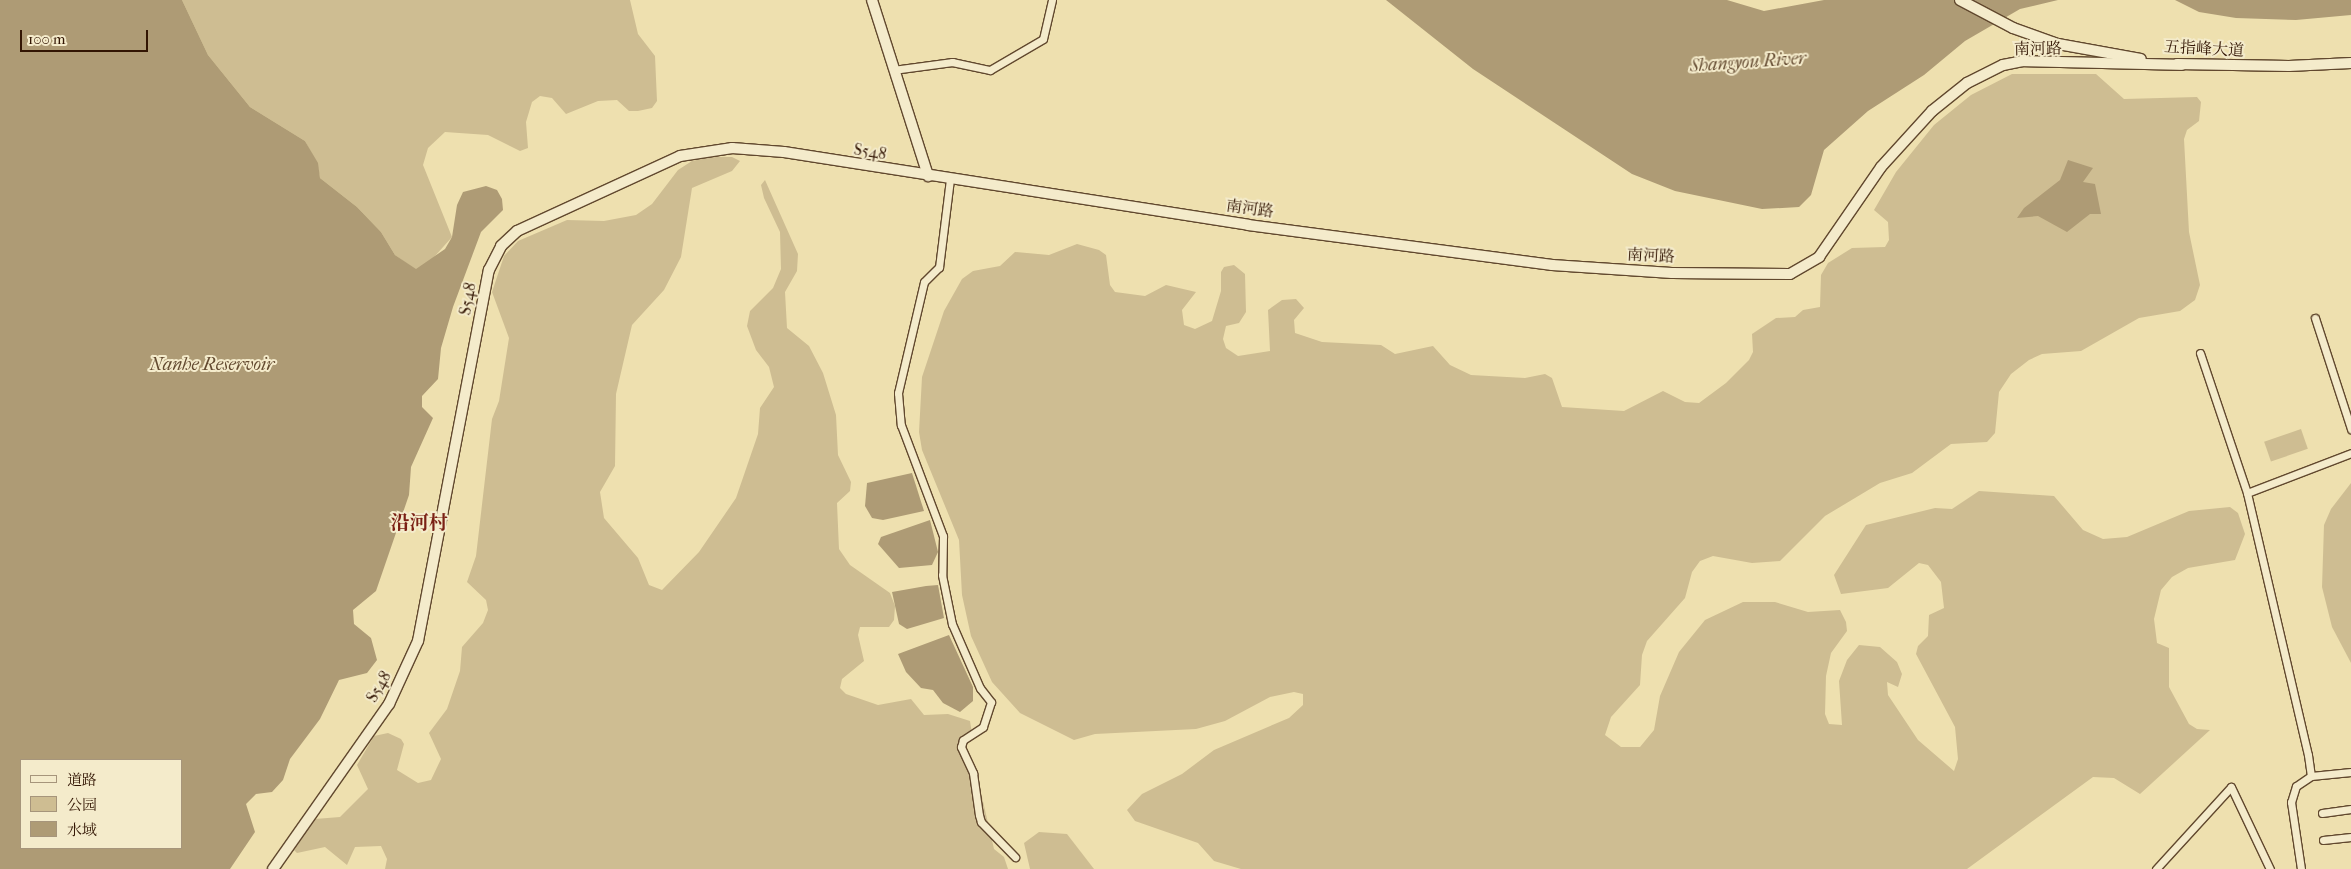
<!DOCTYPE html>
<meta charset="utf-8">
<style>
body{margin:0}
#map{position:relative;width:2351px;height:869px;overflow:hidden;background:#eee0af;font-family:"IM FELL French Canon","Noto Serif SC",serif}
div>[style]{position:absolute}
.green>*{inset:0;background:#cebd92;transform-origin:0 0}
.water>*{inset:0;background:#ae9b75}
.roads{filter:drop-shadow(1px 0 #61482e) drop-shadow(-1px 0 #61482e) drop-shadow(0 1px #61482e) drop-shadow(0 -1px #61482e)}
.street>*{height:7px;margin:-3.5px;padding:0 3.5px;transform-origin:3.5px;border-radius:3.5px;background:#f4ebcb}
.secondary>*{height:10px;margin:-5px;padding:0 5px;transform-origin:5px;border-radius:5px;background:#f4ebcb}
span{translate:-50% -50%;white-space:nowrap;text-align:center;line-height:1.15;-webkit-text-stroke:4px #f4ebcb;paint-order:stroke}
.street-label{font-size:16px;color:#321503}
.water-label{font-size:18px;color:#644b31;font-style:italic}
.quarter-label{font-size:19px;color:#7a1f14;font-weight:700}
.legend{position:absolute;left:20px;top:759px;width:162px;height:90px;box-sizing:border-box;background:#f4ebcb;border:1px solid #a6957b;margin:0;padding:6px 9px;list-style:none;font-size:15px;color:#321503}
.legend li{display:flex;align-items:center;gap:10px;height:25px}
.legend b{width:25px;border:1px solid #a6957b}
.scale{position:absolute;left:20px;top:30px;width:128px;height:22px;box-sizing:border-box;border:2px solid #321503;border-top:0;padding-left:6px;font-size:15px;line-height:18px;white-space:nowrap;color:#321503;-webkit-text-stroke:4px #f4ebcb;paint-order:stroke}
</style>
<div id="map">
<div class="green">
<div style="clip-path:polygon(182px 0,630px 0,638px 34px,655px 56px,657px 101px,652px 108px,638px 111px,629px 111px,617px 100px,598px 101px,566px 114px,552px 98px,540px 96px,532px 102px,526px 122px,528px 148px,520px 151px,488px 135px,445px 132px,428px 148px,423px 165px,452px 237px,427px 265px,416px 270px,395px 255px,381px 232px,357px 207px,320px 178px,317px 163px,305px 141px,250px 107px,208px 55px)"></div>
<div style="clip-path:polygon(2012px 74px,2096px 74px,2124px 99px,2197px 97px,2201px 102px,2199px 121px,2187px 130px,2184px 139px,2189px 232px,2200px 285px,2195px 300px,2180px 311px,2139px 318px,2081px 351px,2042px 354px,2029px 360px,2011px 374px,1999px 392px,1995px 433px,1987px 442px,1951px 444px,1912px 473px,1880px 483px,1825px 516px,1780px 561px,1752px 563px,1713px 556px,1700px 561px,1692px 572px,1685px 598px,1647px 641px,1642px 655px,1640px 685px,1611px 717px,1605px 735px,1621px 747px,1640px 747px,1654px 730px,1660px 696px,1679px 652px,1705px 620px,1743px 602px,1775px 602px,1808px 612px,1840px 610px,1846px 622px,1847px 631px,1831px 653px,1826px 676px,1825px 714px,1829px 724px,1842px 725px,1839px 681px,1847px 660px,1859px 645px,1880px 647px,1897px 662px,1902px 674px,1898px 687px,1887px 682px,1888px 695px,1918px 740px,1954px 771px,1958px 759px,1955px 727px,1916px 654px,1918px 646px,1928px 636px,1929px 615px,1944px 608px,1941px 582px,1928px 565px,1919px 563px,1888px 588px,1841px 594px,1834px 575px,1866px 525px,1935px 508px,1952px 509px,1979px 491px,2054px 496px,2083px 530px,2103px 539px,2127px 537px,2189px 511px,2230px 507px,2238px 513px,2245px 534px,2235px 560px,2188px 568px,2172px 577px,2161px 590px,2154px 619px,2157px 643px,2169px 648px,2169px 687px,2189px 724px,2197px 729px,2210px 730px,2140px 794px,2114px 778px,2093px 777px,1967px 869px,1241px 869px,1214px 861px,1198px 843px,1135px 821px,1127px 810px,1142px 794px,1182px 774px,1214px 750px,1289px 718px,1303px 705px,1303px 694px,1294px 692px,1270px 697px,1225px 721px,1196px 729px,1095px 734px,1074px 740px,1020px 713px,992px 682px,971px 636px,962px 595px,959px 540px,922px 450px,919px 432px,922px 377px,944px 311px,962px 279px,973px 271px,1000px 266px,1015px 252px,1049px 255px,1077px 244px,1099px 250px,1106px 255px,1110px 285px,1115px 292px,1145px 296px,1166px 285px,1196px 292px,1182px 310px,1184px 325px,1195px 329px,1212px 321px,1221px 291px,1221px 272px,1224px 267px,1234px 265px,1245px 274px,1246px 312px,1239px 323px,1226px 326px,1223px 339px,1226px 348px,1238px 356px,1270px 351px,1268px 310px,1282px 300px,1296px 299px,1304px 308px,1294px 320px,1295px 333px,1322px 342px,1381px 345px,1395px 354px,1433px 346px,1450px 365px,1471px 375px,1525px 378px,1545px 374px,1552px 378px,1562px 407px,1624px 411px,1663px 391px,1685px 402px,1699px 403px,1726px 383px,1749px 360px,1753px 352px,1752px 334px,1776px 318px,1795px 317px,1803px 310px,1820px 307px,1821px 275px,1828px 263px,1852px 248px,1885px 247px,1889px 240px,1888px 222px,1874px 210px,1896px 172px,1934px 125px,1971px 95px)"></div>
<div style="clip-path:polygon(711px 157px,732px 157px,740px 161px,732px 171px,692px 188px,681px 257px,664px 290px,632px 325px,616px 394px,615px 466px,600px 492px,604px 518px,638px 558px,649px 585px,662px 590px,699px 552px,736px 498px,758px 434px,760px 408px,774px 387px,769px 367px,756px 350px,747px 326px,750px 311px,773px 288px,781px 269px,780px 232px,764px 198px,761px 185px,765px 180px,798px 254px,797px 271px,785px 292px,787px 328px,809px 346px,823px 373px,836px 415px,838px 455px,851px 482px,850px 491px,837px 503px,839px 549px,850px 565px,890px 593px,895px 606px,894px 620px,889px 627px,860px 627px,858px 635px,864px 661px,842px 679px,840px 688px,846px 694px,878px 705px,911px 699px,924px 715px,948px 714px,970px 721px,972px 734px,965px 750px,976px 771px,994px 849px,1004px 857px,1008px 869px,385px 869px,387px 859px,381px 846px,355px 847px,347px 865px,325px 847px,297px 853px,294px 850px,315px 819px,340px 817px,368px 789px,357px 765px,374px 736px,388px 733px,401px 739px,404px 744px,397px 770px,418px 783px,431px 780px,441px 759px,429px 733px,447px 709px,460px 671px,462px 647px,483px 623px,488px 610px,486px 600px,467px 582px,476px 556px,492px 419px,499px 401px,509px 338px,492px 292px,504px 256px,518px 241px,567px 220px,604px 221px,636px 215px,652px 204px,678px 170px,692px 161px)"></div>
<div style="left:2301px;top:429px;width:21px;height:39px;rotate:71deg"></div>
<div style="clip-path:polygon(2351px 483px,2351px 663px,2332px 627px,2322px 587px,2324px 525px,2331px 509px)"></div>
<div style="clip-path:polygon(1039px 832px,1067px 834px,1094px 869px,1030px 869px,1024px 843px)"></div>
</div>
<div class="water">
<div style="clip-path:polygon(evenodd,0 0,182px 0,208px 55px,250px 107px,305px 141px,318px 163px,320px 178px,357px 207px,381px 232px,395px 255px,416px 269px,445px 249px,452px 237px,457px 205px,463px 192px,486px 186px,497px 190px,502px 199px,503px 210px,481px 232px,453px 307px,441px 348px,438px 379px,422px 396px,422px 407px,433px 418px,411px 467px,409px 495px,376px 591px,353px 610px,354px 624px,371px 638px,377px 660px,367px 673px,339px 680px,320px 719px,290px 759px,283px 780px,272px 792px,256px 794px,246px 804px,255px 832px,230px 869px,0 869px,0 0,21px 760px,181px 760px,181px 848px,21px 848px,21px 760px)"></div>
<div style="clip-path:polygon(1386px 0,1727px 0,1764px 11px,1824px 0,2058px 0,2020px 9px,1965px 41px,1924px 75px,1868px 111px,1824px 150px,1811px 195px,1799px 207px,1762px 209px,1675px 191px,1632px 174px,1473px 69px)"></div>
<div style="clip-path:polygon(2175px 0,2351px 0,2351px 15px,2296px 20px,2236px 18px,2199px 12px)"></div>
<div style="clip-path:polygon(2068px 160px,2093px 168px,2083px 182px,2095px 184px,2101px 214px,2090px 214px,2067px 232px,2038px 216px,2017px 218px,2024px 208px,2060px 180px)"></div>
<div style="clip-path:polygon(912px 473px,924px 511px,883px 520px,872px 518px,865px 506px,867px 483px)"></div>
<div style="clip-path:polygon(930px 520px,938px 552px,932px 565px,899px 568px,878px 544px,881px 537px)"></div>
<div style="clip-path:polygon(926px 586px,938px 585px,944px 618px,907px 629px,899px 624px,892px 592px)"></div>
<div style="clip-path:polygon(949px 635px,973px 687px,973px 701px,960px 712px,943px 703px,933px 690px,921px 688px,906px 672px,898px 654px)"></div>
</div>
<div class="roads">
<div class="street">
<div style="left:893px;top:70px;width:60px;rotate:-7.7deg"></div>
<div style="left:952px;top:62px;width:39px;rotate:12deg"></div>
<div style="left:990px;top:70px;width:61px;rotate:-30.3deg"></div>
<div style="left:1043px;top:39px;width:40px;rotate:-77deg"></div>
<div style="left:950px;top:179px;width:89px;rotate:97.1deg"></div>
<div style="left:939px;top:267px;width:21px;rotate:135deg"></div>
<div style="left:924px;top:282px;width:114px;rotate:103.2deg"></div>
<div style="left:898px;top:393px;width:32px;rotate:85deg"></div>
<div style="left:901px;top:425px;width:119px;rotate:69.3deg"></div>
<div style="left:943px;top:536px;width:39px;rotate:91deg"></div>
<div style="left:942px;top:575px;width:50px;rotate:78.5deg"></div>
<div style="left:952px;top:624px;width:70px;rotate:66.4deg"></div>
<div style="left:980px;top:688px;width:18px;rotate:52deg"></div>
<div style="left:991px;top:702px;width:26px;rotate:108deg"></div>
<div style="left:983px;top:727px;width:24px;rotate:147deg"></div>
<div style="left:963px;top:740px;width:7px;rotate:106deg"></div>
<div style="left:961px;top:747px;width:29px;rotate:65deg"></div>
<div style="left:973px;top:773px;width:42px;rotate:81.9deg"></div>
<div style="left:979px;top:815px;width:7px;rotate:74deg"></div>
<div style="left:981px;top:822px;width:49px;rotate:45.8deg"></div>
<div style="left:2315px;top:318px;width:117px;rotate:72deg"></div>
<div style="left:2200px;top:353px;width:148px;rotate:71.4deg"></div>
<div style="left:2247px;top:493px;width:111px;rotate:-21deg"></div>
<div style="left:2247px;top:493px;width:269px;rotate:76.9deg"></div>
<div style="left:2308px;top:755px;width:21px;rotate:82deg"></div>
<div style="left:2311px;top:776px;width:18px;rotate:146deg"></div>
<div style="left:2296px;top:786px;width:17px;rotate:107deg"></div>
<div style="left:2291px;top:802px;width:68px;rotate:81.5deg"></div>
<div style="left:2311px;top:776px;width:40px;rotate:-5.7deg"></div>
<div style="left:2322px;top:813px;width:29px;rotate:-8deg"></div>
<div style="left:2323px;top:840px;width:28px;rotate:-6deg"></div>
<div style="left:2156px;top:869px;width:111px;rotate:-47.6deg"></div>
<div style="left:2231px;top:787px;width:91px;rotate:64.6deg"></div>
</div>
<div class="secondary">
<div style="left:872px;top:0;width:185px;rotate:72.3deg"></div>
<div style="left:1960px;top:0;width:60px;rotate:27.8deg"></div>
<div style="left:2013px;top:28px;width:48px;rotate:19.6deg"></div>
<div style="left:2058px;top:44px;width:84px;rotate:10.2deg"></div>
<div style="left:2177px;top:64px;width:112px;rotate:1deg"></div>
<div style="left:2289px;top:66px;width:62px;rotate:-2.8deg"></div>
<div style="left:273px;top:869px;width:202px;rotate:-54.9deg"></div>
<div style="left:389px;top:704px;width:69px;rotate:-65.3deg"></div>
<div style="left:418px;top:641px;width:378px;rotate:-79.2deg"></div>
<div style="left:489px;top:270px;width:27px;rotate:-63deg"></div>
<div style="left:501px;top:246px;width:22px;rotate:-43deg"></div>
<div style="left:517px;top:231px;width:179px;rotate:-24.7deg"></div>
<div style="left:680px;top:156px;width:53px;rotate:-8.7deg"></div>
<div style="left:732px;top:148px;width:52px;rotate:4.4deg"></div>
<div style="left:784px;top:152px;width:470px;rotate:8.9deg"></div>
<div style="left:1248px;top:225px;width:307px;rotate:7.5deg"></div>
<div style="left:1552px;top:265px;width:120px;rotate:3.8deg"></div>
<div style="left:1672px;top:273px;width:118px;rotate:0.5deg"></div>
<div style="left:1790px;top:274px;width:34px;rotate:-30deg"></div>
<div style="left:1819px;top:257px;width:109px;rotate:-55.4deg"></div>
<div style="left:1881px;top:167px;width:76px;rotate:-47.7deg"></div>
<div style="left:1932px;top:111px;width:45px;rotate:-38.7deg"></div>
<div style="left:1967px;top:83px;width:40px;rotate:-26.6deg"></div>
<div style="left:2003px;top:65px;width:20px;rotate:-11deg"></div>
<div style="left:2023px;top:61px;width:159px;rotate:1.4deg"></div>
</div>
</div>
<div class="street-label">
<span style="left:2038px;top:49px;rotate:-1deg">南河路</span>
<span style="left:2204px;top:49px;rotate:3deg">五指峰大道</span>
<span style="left:870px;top:152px;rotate:9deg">S548</span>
<span style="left:1250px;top:209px;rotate:8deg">南河路</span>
<span style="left:1651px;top:256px;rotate:3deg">南河路</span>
<span style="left:468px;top:299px;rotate:-80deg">S548</span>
<span style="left:379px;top:687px;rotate:-60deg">S548</span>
</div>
<div class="water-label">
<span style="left:1748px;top:63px;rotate:-4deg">Shangyou River</span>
<span style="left:212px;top:365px">Nanhe Reservoir</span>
</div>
<div class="quarter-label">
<span style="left:419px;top:524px">沿河村</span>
</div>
<ul class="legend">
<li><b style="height:6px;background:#f4ebcb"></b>道路</li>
<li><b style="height:14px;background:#cebd92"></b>公园</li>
<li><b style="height:14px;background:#ae9b75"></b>水域</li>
</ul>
<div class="scale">100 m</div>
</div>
